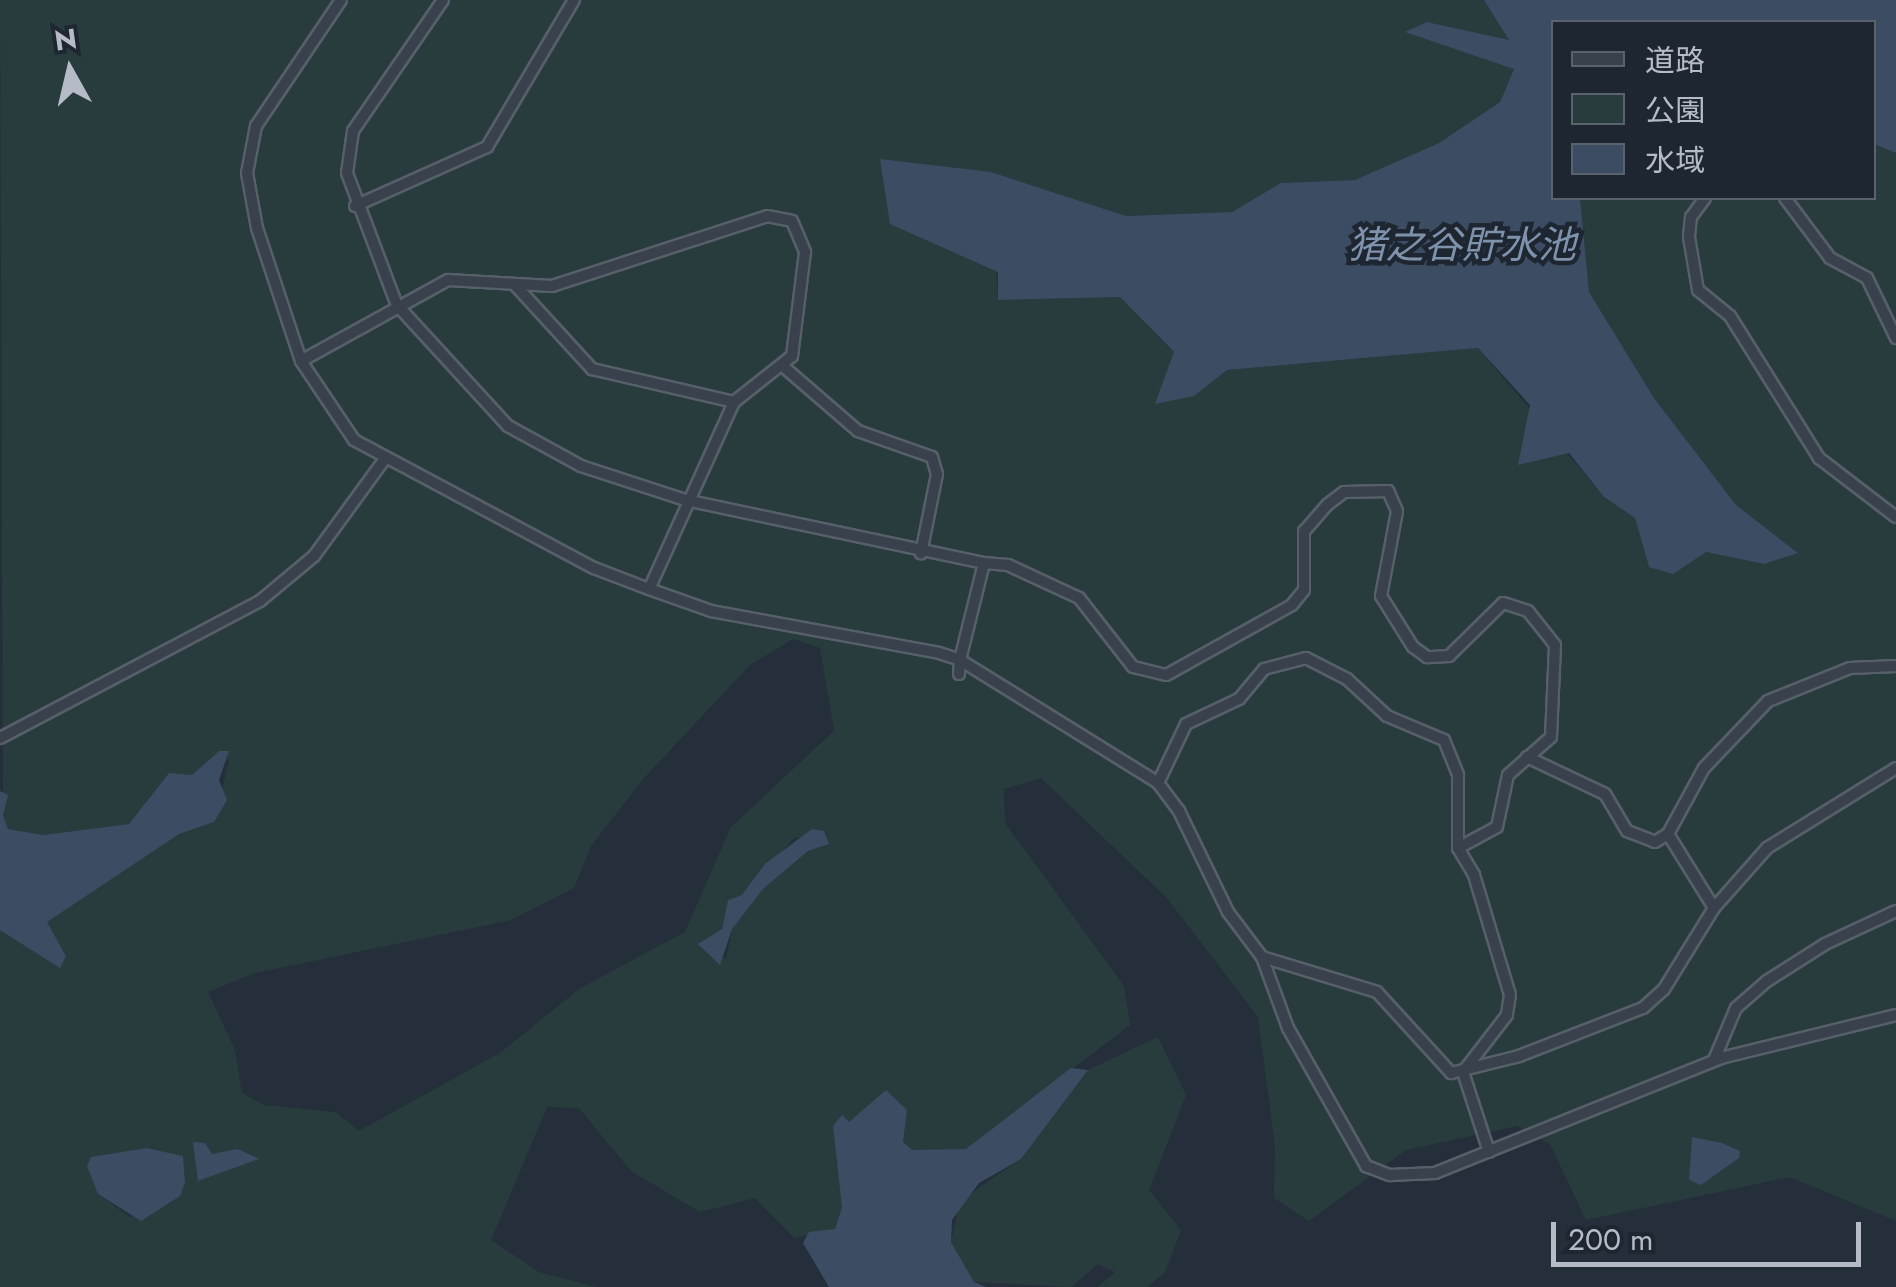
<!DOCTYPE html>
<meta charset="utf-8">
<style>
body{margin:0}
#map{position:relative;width:1896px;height:1287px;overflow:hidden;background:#252f3b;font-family:Jost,"Noto Sans JP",sans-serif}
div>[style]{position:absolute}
.green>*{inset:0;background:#283c3d}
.water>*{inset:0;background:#3c4c63}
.roads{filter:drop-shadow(2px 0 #575f6a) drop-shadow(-2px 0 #575f6a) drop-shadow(0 2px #575f6a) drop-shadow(0 -2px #575f6a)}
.minor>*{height:10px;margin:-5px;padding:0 5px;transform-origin:5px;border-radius:5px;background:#39414c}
span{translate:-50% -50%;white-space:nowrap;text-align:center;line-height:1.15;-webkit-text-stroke:9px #1e2631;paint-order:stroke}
.water-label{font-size:38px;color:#7e92ac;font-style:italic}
.legend{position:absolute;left:1551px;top:20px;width:325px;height:180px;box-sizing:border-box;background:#1e2631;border:2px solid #5a626d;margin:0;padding:12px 18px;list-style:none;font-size:30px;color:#b5bcc7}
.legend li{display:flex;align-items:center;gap:20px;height:50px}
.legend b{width:50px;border:2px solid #5a626d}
.north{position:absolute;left:20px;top:20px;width:100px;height:100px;-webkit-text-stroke:8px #1e2631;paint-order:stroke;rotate:352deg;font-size:28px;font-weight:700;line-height:40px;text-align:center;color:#b5bcc7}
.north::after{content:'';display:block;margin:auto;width:35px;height:45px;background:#b5bcc7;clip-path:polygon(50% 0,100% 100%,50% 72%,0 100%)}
.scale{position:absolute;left:1551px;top:1222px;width:310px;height:45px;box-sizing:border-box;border:5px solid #b5bcc7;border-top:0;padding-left:12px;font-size:30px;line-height:35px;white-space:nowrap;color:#b5bcc7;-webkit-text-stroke:8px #1e2631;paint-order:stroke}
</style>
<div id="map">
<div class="green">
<div style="clip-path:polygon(evenodd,0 0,1484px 0,1510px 41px,1427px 22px,1514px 69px,1500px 102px,1439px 143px,1355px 180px,1281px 183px,1232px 212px,1126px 216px,991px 172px,998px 300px,1120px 297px,1174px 353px,1156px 403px,1194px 395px,1227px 370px,1478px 348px,1604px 497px,1635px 518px,1649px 567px,1706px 552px,1764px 564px,1797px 552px,1736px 505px,1654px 398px,1589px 292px,1580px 198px,1874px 198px,1874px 144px,1896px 153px,1896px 1221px,1790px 1177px,1586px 1220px,1550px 1144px,1517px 1126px,1406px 1150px,1309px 1221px,1274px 1198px,1275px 1146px,1258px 1017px,1167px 898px,1041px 778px,1004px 789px,1005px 823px,1124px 986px,1130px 1025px,966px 1149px,913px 1151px,868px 1111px,848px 1123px,843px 1116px,836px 1163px,844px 1178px,842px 1207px,835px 1229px,794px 1238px,755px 1198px,700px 1212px,631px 1171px,579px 1108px,547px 1107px,491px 1240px,539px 1272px,596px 1287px,0 1287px,0 930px,66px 955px,46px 922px,56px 910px,179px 834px,214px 822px,229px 761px,219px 751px,192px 775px,169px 773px,129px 824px,43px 835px,8px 829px,3px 815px,0 0,793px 639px,820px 648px,834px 731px,731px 827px,685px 932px,579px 989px,500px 1053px,359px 1131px,335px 1112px,264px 1105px,242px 1093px,235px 1050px,208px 992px,255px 973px,511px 920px,574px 888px,591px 846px,643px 779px,750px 665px,793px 639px,0 0,806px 837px,829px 844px,808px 851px,764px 888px,732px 929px,726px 959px,700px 944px,722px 929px,728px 900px,742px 895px,794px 838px,806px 837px,0 0,147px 1148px,183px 1156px,185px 1182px,173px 1200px,130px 1217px,98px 1194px,103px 1160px,147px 1148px)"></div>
<div style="clip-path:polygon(1158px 1037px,1186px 1095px,1149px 1190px,1181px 1230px,1165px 1272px,1147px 1287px,1098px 1287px,1115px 1272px,1098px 1264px,1071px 1287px,974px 1282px,951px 1242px,960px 1201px,1021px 1159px,1088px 1070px)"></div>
</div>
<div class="water">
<div style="clip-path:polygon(1484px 0,1896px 0,1896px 153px,1874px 144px,1874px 22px,1554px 22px,1554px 198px,1580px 198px,1589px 292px,1654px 398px,1736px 505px,1798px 553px,1764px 564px,1706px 552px,1673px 574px,1649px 567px,1635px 518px,1604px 497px,1569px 453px,1518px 465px,1530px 405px,1478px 348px,1227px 370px,1194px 396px,1155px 404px,1174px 352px,1120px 297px,998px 300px,998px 272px,890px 224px,880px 159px,991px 172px,1126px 216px,1232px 212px,1281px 183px,1355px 180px,1439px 143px,1500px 102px,1514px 69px,1405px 32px,1427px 22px,1509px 40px)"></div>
<div style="clip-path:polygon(219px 751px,229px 751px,219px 780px,227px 800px,214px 822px,179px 834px,47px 922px,66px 956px,60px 968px,0 930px,0 791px,8px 795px,3px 815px,8px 829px,43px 835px,129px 824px,169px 773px,192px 775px)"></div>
<div style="clip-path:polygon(812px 829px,824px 831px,829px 844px,808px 851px,764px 888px,732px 929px,720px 965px,698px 944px,722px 929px,728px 900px,742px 895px,765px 864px)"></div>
<div style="clip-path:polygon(1071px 1068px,1088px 1070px,1021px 1159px,979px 1183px,952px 1220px,951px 1242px,974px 1282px,986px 1287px,829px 1287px,803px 1243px,809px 1232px,835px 1229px,842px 1207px,833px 1126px,842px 1115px,849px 1122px,886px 1090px,907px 1110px,903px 1142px,912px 1150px,966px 1149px)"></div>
<div style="clip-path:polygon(1692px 1137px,1722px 1143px,1740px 1151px,1739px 1158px,1701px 1185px,1689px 1180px)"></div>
<div style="clip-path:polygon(193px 1142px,205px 1143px,212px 1154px,238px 1149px,259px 1159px,198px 1181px)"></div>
<div style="clip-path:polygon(147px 1148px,183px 1156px,185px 1182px,180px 1196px,141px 1221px,98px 1194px,87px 1166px,91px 1157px)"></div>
</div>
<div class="roads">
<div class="minor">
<div style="left:341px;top:0;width:152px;rotate:124deg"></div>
<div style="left:256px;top:126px;width:48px;rotate:100.8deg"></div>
<div style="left:247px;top:173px;width:56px;rotate:79.7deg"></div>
<div style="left:257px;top:228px;width:140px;rotate:71.7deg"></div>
<div style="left:301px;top:361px;width:95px;rotate:56.1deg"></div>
<div style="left:354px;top:440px;width:272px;rotate:28.1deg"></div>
<div style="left:594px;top:568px;width:59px;rotate:20.9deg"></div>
<div style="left:649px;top:589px;width:66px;rotate:19.5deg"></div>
<div style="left:711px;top:611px;width:232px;rotate:10.4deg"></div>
<div style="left:939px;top:653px;width:22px;rotate:18deg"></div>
<div style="left:960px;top:660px;width:14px;rotate:94deg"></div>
<div style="left:443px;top:0;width:159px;rotate:124.5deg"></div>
<div style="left:353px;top:131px;width:42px;rotate:98.1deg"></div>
<div style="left:347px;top:173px;width:141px;rotate:69.3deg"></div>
<div style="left:397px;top:305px;width:164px;rotate:47.5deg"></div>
<div style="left:508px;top:426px;width:83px;rotate:28.7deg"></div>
<div style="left:581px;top:466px;width:109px;rotate:18.1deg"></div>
<div style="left:685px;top:500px;width:306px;rotate:11.9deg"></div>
<div style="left:1705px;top:198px;width:24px;rotate:126deg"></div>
<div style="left:1691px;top:217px;width:20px;rotate:96deg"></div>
<div style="left:1689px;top:237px;width:54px;rotate:80.4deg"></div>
<div style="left:1698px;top:290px;width:41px;rotate:39.1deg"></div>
<div style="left:1730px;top:316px;width:168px;rotate:57.9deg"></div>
<div style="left:1819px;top:458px;width:97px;rotate:37.5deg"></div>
<div style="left:1785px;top:198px;width:75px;rotate:53.1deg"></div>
<div style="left:1830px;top:258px;width:42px;rotate:28.4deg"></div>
<div style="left:1867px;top:278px;width:67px;rotate:64.2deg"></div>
<div style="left:355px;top:206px;width:145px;rotate:-24.1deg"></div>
<div style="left:487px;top:147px;width:171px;rotate:-59.4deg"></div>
<div style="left:516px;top:286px;width:113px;rotate:47.5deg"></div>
<div style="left:592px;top:369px;width:146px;rotate:13.1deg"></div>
<div style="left:301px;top:361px;width:168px;rotate:-28.9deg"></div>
<div style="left:448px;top:280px;width:104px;rotate:3.3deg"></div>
<div style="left:552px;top:286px;width:226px;rotate:-18deg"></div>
<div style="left:767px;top:216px;width:25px;rotate:11deg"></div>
<div style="left:792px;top:221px;width:34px;rotate:67deg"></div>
<div style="left:805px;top:252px;width:105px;rotate:97.1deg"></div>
<div style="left:792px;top:356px;width:74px;rotate:141.6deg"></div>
<div style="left:734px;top:402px;width:205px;rotate:114.4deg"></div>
<div style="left:785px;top:368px;width:96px;rotate:40.8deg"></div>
<div style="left:858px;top:431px;width:78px;rotate:19.4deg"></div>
<div style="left:932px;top:457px;width:18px;rotate:74deg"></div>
<div style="left:937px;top:474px;width:81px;rotate:101.4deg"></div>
<div style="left:0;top:738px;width:294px;rotate:-27.8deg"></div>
<div style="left:260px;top:601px;width:70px;rotate:-39.8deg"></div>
<div style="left:314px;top:556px;width:119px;rotate:-53.9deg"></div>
<div style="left:1527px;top:757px;width:86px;rotate:25.4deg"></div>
<div style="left:1605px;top:794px;width:43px;rotate:59.3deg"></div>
<div style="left:1627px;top:831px;width:30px;rotate:21deg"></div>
<div style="left:1655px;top:842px;width:15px;rotate:-32deg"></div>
<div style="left:1668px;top:834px;width:75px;rotate:-61.4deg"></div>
<div style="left:1704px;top:768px;width:93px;rotate:-46.3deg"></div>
<div style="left:1768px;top:701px;width:88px;rotate:-21.9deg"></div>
<div style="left:1850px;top:668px;width:46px;rotate:-2.5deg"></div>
<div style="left:1158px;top:783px;width:65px;rotate:-64.6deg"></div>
<div style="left:1186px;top:724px;width:59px;rotate:-25.3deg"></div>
<div style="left:1239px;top:699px;width:39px;rotate:-50deg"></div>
<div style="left:1264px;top:669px;width:43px;rotate:-14.7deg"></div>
<div style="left:1306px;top:658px;width:46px;rotate:27.1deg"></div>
<div style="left:1347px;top:679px;width:54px;rotate:42.8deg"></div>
<div style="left:1387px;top:716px;width:62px;rotate:22.8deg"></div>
<div style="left:1444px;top:740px;width:38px;rotate:68deg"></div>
<div style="left:1458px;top:775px;width:73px;rotate:90deg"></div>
<div style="left:1458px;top:848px;width:31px;rotate:59deg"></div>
<div style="left:1474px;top:875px;width:125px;rotate:73.3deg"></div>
<div style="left:1510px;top:995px;width:20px;rotate:99deg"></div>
<div style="left:1507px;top:1015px;width:72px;rotate:127.7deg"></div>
<div style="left:1668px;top:834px;width:87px;rotate:58.1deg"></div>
<div style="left:1458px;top:848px;width:44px;rotate:-28.3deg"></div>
<div style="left:1497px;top:827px;width:53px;rotate:-78.1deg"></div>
<div style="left:1508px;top:775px;width:57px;rotate:-41.5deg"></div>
<div style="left:1551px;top:737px;width:92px;rotate:-87.5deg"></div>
<div style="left:1555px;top:645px;width:43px;rotate:-128.5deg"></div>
<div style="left:1528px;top:611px;width:26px;rotate:-162deg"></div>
<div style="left:1503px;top:603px;width:76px;rotate:135.5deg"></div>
<div style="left:1449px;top:656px;width:22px;rotate:177deg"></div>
<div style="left:1427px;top:657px;width:17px;rotate:-144deg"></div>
<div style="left:1413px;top:647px;width:60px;rotate:-122.1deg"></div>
<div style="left:1381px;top:596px;width:86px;rotate:-79.3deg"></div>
<div style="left:1397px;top:511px;width:22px;rotate:-114deg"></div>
<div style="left:1388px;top:491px;width:44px;rotate:178.7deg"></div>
<div style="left:1344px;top:492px;width:21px;rotate:143deg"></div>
<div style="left:1327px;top:505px;width:35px;rotate:131deg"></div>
<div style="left:1304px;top:531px;width:59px;rotate:90deg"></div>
<div style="left:1304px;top:590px;width:19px;rotate:129deg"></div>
<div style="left:1292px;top:605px;width:144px;rotate:150.9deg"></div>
<div style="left:1166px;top:675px;width:34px;rotate:-166deg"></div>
<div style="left:1133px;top:667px;width:88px;rotate:-128deg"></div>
<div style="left:1079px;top:598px;width:78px;rotate:-155.1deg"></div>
<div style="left:1008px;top:565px;width:24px;rotate:-175deg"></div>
<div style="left:984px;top:563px;width:100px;rotate:103.9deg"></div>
<div style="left:960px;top:660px;width:233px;rotate:31.8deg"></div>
<div style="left:1158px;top:783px;width:35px;rotate:53deg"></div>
<div style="left:1179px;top:811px;width:112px;rotate:64.1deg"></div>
<div style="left:1228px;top:912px;width:56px;rotate:52.9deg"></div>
<div style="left:1262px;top:957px;width:76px;rotate:69.9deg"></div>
<div style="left:1288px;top:1028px;width:159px;rotate:60.5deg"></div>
<div style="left:1366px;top:1166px;width:26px;rotate:21deg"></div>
<div style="left:1390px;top:1175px;width:45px;rotate:-2.5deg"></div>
<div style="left:1435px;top:1173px;width:308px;rotate:-21.9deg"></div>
<div style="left:1721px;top:1058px;width:180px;rotate:-13.8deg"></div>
<div style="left:1262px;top:957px;width:120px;rotate:16.9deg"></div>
<div style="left:1377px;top:992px;width:110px;rotate:47.6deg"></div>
<div style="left:1451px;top:1073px;width:70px;rotate:-14deg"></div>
<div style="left:1519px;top:1056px;width:133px;rotate:-21.2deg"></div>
<div style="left:1643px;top:1008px;width:28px;rotate:-42deg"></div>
<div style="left:1664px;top:989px;width:95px;rotate:-58.3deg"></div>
<div style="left:1714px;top:908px;width:80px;rotate:-48.5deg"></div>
<div style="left:1767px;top:848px;width:152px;rotate:-31.8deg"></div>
<div style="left:1714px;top:1060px;width:56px;rotate:-67.1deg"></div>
<div style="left:1736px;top:1008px;width:41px;rotate:-41.1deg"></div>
<div style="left:1767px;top:981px;width:69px;rotate:-32.5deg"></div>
<div style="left:1825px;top:944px;width:78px;rotate:-24.9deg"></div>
<div style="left:1463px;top:1072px;width:84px;rotate:72deg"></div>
</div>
</div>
<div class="water-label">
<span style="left:1462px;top:245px">猪之谷貯水池</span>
</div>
<ul class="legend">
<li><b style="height:12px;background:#39414c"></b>道路</li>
<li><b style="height:28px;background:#283c3d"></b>公園</li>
<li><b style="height:28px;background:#3c4c63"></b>水域</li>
</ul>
<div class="north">N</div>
<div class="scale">200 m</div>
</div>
